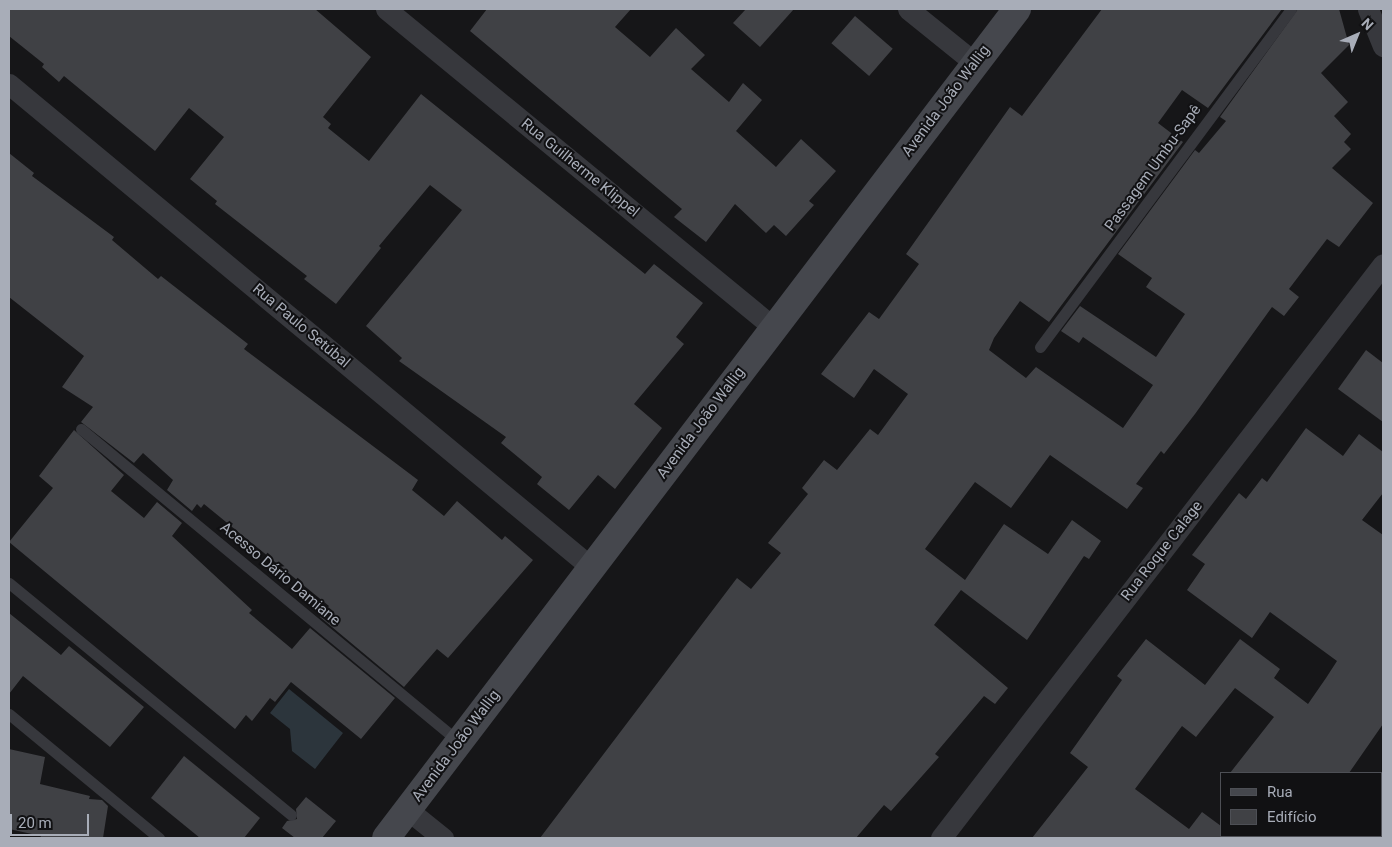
<!DOCTYPE html>
<meta charset="utf-8">
<style>
body{margin:0}
#map{position:relative;width:1392px;height:847px;overflow:hidden;background:#161618;font-family:Roboto,sans-serif}
div>[style]{position:absolute}
.water>*{inset:0;background:#2c353c}
.building>*{inset:0;background:#404145;transform-origin:0 0}
.lane>*{height:11px;margin:-5.5px;padding:0 5.5px;transform-origin:5.5px;border-radius:5.5px;background:#37383d}
.street>*{height:21px;margin:-10.5px;padding:0 10.5px;transform-origin:10.5px;border-radius:10.5px;background:#37383d}
.secondary>*{height:28px;margin:-14px;padding:0 14px;transform-origin:14px;border-radius:14px;background:#45474d}
span{translate:-50% -50%;white-space:nowrap;text-align:center;line-height:1.15;-webkit-text-stroke:4px #111113;paint-order:stroke}
.street-label{font-size:15px;color:#a8adb8}
.frame{position:absolute;inset:0;border:10px solid #a8adb8;pointer-events:none}
.legend{position:absolute;left:1220px;top:772px;width:162px;height:65px;box-sizing:border-box;background:#111113;border:1px solid #4d4f55;margin:0;padding:6px 9px;list-style:none;font-size:15px;color:#a8adb8}
.legend li{display:flex;align-items:center;gap:10px;height:25px}
.legend b{width:25px;border:1px solid #4d4f55}
.north{position:absolute;left:1332px;top:10px;width:50px;height:50px;-webkit-text-stroke:4px #111113;paint-order:stroke;rotate:44deg;font-size:14px;font-weight:700;line-height:20px;text-align:center;color:#a8adb8}
.north::after{content:'';display:block;margin:auto;width:18px;height:22px;background:#a8adb8;clip-path:polygon(50% 0,100% 100%,50% 72%,0 100%)}
.scale{position:absolute;left:10px;top:814px;width:79px;height:22px;box-sizing:border-box;border:2px solid #a8adb8;border-top:0;padding-left:6px;font-size:15px;line-height:18px;white-space:nowrap;color:#a8adb8;-webkit-text-stroke:4px #111113;paint-order:stroke}
</style>
<div id="map">
<div class="water">
<div style="clip-path:polygon(289px 689px,343px 733px,315px 769px,292px 751px,290px 729px,270px 713px)"></div>
</div>
<div class="building">
<div style="clip-path:polygon(9px 9px,315px 9px,371px 57px,323px 117px,331px 124px,328px 128px,369px 161px,421px 94px,645px 274px,654px 264px,703px 303px,676px 337px,684px 344px,634px 404px,662px 428px,615px 489px,598px 475px,569px 510px,537px 484px,542px 477px,501px 443px,506px 437px,399px 361px,402px 358px,366px 326px,462px 210px,430px 185px,379px 246px,381px 248px,336px 304px,304px 279px,307px 276px,215px 204px,217px 201px,190px 179px,224px 137px,189px 108px,155px 151px,64px 76px,59px 82px,42px 67px,44px 64px,9px 36px)"></div>
<div style="clip-path:polygon(487px 9px,631px 9px,615px 27px,650px 57px,676px 28px,705px 55px,691px 69px,729px 102px,743px 83px,762px 100px,736px 131px,776px 167px,801px 139px,836px 171px,809px 201px,814px 205px,786px 236px,774px 225px,766px 233px,735px 204px,706px 242px,674px 217px,682px 209px,470px 31px)"></div>
<div style="clip-path:polygon(746px 9px,794px 9px,760px 47px,733px 23px)"></div>
<div style="clip-path:polygon(1102px 9px,1282px 9px,1208px 108px,1182px 90px,1158px 123px,1183px 142px,1049px 322px,1020px 301px,994px 338px,989px 350px,1026px 378px,1036px 367px,1123px 428px,1153px 385px,1083px 337px,1079px 343px,1061px 331px,1080px 306px,1156px 357px,1185px 314px,1146px 287px,1152px 278px,1118px 254px,1195px 150px,1199px 153px,1226px 121px,1220px 117px,1298px 9px,1339px 9px,1349px 45px,1321px 73px,1348px 102px,1334px 116px,1351px 134px,1344px 142px,1351px 149px,1332px 168px,1373px 203px,1339px 247px,1327px 239px,1289px 289px,1299px 297px,1284px 316px,1272px 307px,1195px 414px,1164px 454px,1161px 451px,1136px 484px,1143px 488px,1127px 509px,1050px 455px,1011px 508px,975px 482px,925px 549px,965px 580px,1004px 524px,1048px 554px,1072px 520px,1101px 541px,1089px 559px,1084px 556px,1027px 640px,961px 590px,934px 625px,1008px 688px,995px 704px,984px 696px,935px 754px,939px 757px,891px 811px,884px 805px,856px 838px,540px 838px,737px 578px,751px 589px,781px 553px,768px 543px,808px 494px,802px 488px,824px 460px,837px 470px,870px 429px,878px 435px,908px 394px,874px 369px,854px 398px,821px 374px,869px 312px,879px 319px,919px 264px,906px 254px,1010px 107px,1022px 116px)"></div>
<div style="left:855px;top:16px;width:50px;height:36px;rotate:41deg"></div>
<div style="clip-path:polygon(9px 153px,34px 173px,32px 176px,114px 237px,112px 240px,158px 279px,161px 276px,248px 344px,244px 349px,418px 480px,412px 490px,444px 516px,457px 501px,502px 540px,505px 536px,533px 560px,448px 658px,437px 649px,404px 687px,320px 617px,329px 606px,297px 580px,204px 504px,201px 508px,197px 504px,192px 511px,167px 490px,173px 480px,143px 453px,134px 463px,81px 422px,93px 407px,62px 387px,84px 356px,9px 297px)"></div>
<div style="clip-path:polygon(1366px 350px,1383px 363px,1383px 422px,1338px 389px)"></div>
<div style="clip-path:polygon(1306px 428px,1343px 456px,1359px 434px,1383px 452px,1383px 493px,1362px 520px,1383px 535px,1383px 724px,1349px 773px,1230px 773px,1274px 717px,1235px 688px,1196px 737px,1182px 726px,1135px 789px,1189px 829px,1202px 812px,1221px 826px,1221px 836px,1237px 838px,1032px 838px,1088px 767px,1070px 753px,1122px 680px,1117px 676px,1146px 639px,1205px 685px,1240px 639px,1280px 669px,1274px 678px,1308px 704px,1326px 678px,1337px 661px,1270px 612px,1252px 638px,1187px 590px,1205px 564px,1192px 555px,1239px 493px,1246px 499px,1262px 478px,1267px 482px)"></div>
<div style="clip-path:polygon(74px 430px,124px 475px,111px 491px,144px 518px,157px 502px,182px 523px,172px 536px,252px 610px,249px 613px,292px 649px,310px 628px,395px 698px,361px 739px,291px 682px,275px 702px,270px 698px,252px 721px,246px 715px,235px 729px,9px 542px,53px 488px,39px 476px)"></div>
<div style="clip-path:polygon(9px 613px,61px 655px,69px 646px,144px 707px,110px 747px,23px 676px,9px 694px)"></div>
<div style="clip-path:polygon(9px 749px,45px 757px,40px 784px,90px 796px,89px 799px,102px 800px,108px 806px,103px 838px,40px 838px,41px 836px,9px 829px)"></div>
<div style="clip-path:polygon(184px 756px,260px 818px,244px 838px,200px 838px,151px 798px)"></div>
<div style="clip-path:polygon(306px 797px,336px 821px,322px 838px,295px 838px,282px 828px,287px 821px,297px 819px,296px 809px)"></div>
</div>
<div class="lane">
<div style="left:1040px;top:347px;width:421px;rotate:-53.4deg"></div>
<div style="left:81px;top:429px;width:491px;rotate:39.6deg"></div>
<div style="left:9px;top:583px;width:365px;rotate:39.4deg"></div>
<div style="left:9px;top:714px;width:195px;rotate:39.6deg"></div>
</div>
<div class="street">
<div style="left:386px;top:9px;width:501px;rotate:39.41deg"></div>
<div style="left:908px;top:9px;width:86px;rotate:38.9deg"></div>
<div style="left:1368px;top:9px;width:40px;rotate:68deg"></div>
<div style="left:9px;top:84px;width:758px;rotate:39.7deg"></div>
<div style="left:408px;top:810px;width:45px;rotate:38.7deg"></div>
<div style="left:941px;top:838px;width:724px;rotate:-52.4deg"></div>
</div>
<div class="secondary">
<div style="left:386px;top:838px;width:1042px;rotate:-52.72deg"></div>
</div>
<div class="street-label">
<span style="left:946px;top:101px;rotate:-53deg">Avenida João Wallig</span>
<span style="left:580px;top:168px;rotate:39deg">Rua Guilherme Klippel</span>
<span style="left:1153px;top:168px;rotate:-54deg">Passagem Umbu-Sapê</span>
<span style="left:301px;top:326px;rotate:40deg">Rua Paulo Setúbal</span>
<span style="left:701px;top:423px;rotate:-53deg">Avenida João Wallig</span>
<span style="left:1162px;top:551px;rotate:-52deg">Rua Roque Calage</span>
<span style="left:280px;top:574px;rotate:40deg">Acesso Dário Damiane</span>
<span style="left:456px;top:746px;rotate:-53deg">Avenida João Wallig</span>
</div>
<div class="frame"></div>
<ul class="legend">
<li><b style="height:6px;background:#45474d"></b>Rua</li>
<li><b style="height:14px;background:#404145"></b>Edifício</li>
</ul>
<div class="north">N</div>
<div class="scale">20 m</div>
</div>
